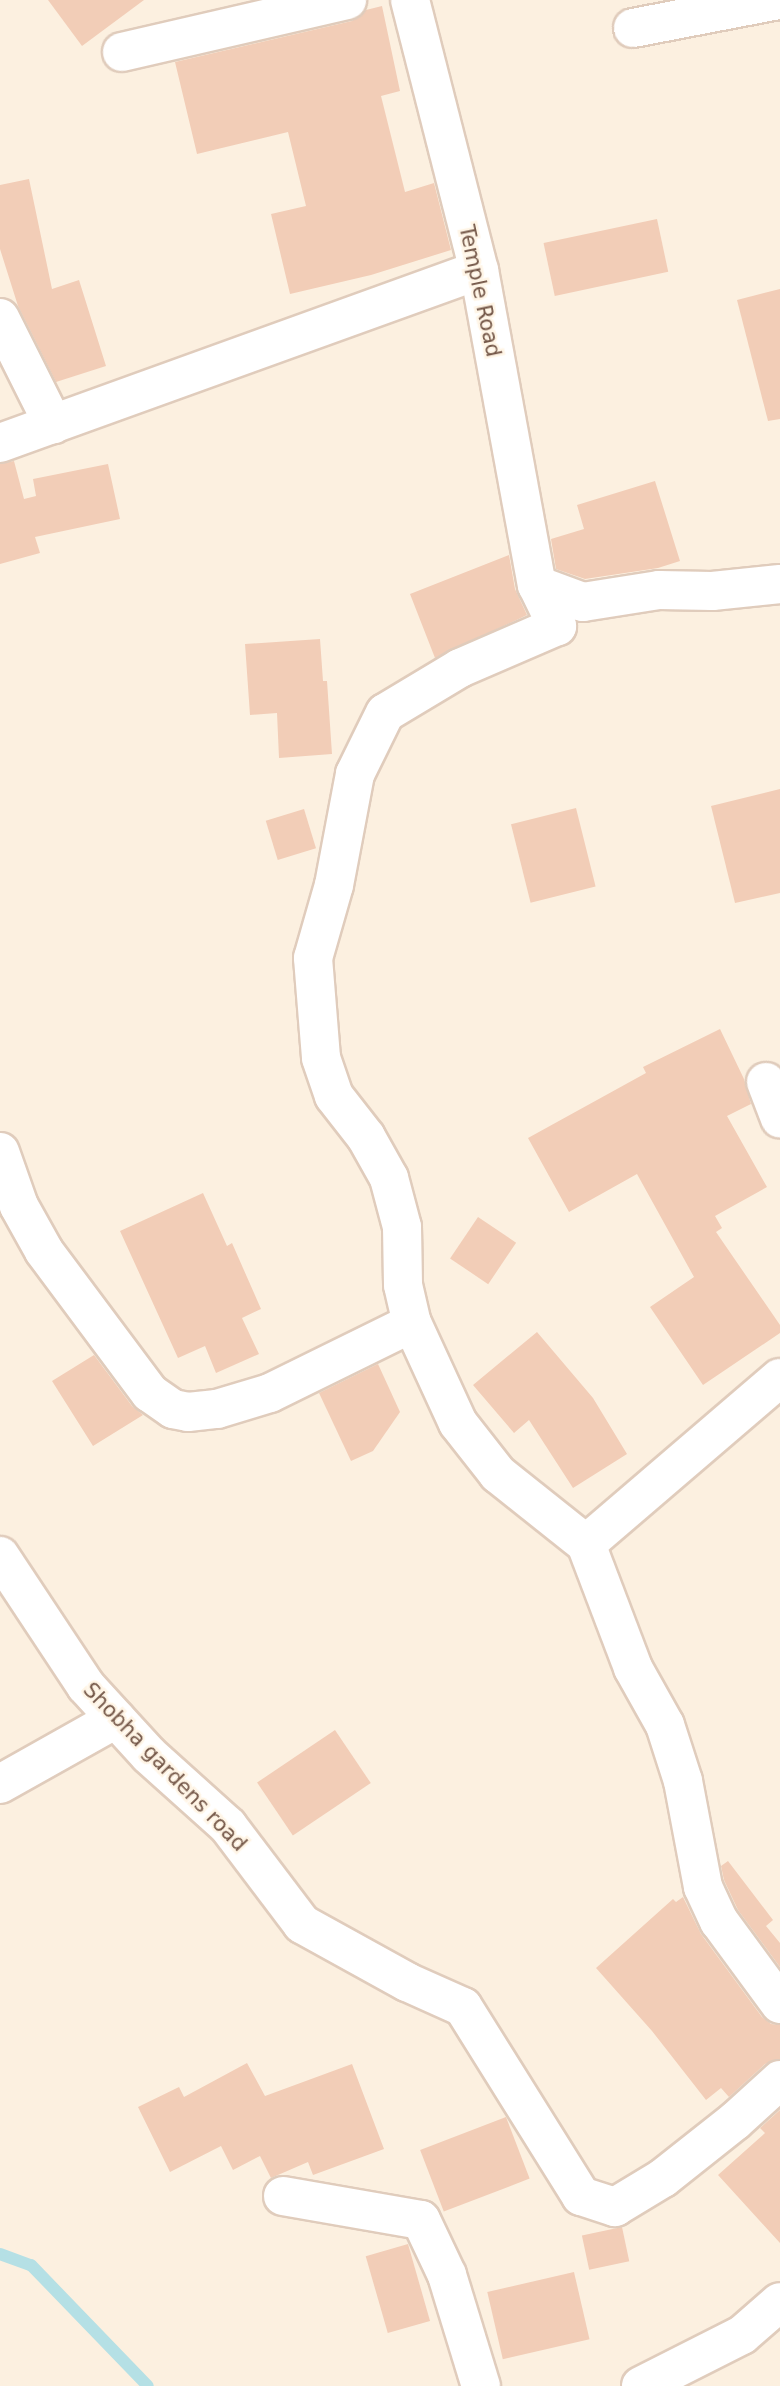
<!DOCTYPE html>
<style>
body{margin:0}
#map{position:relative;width:780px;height:2386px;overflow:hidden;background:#fcf0e0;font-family:"DejaVu Sans",sans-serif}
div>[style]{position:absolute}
.stream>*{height:12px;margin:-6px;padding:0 6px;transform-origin:6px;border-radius:6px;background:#b5e0e5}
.building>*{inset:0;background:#f2cdb7;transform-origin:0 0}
.roads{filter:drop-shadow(2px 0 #e0ccbc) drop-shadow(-2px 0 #e0ccbc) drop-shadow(0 2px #e0ccbc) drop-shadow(0 -2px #e0ccbc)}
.minor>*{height:38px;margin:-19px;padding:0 19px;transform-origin:19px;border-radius:19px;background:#fff}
span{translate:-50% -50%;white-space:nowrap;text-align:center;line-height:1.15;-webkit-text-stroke:5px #fff5e6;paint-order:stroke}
.street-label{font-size:21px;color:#735647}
</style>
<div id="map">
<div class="stream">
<div style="left:0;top:2254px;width:33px;rotate:20deg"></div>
<div style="left:31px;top:2265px;width:168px;rotate:46deg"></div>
</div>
<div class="building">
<div style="clip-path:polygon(48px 0,144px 0,82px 46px)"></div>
<div style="clip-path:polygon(382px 6px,400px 91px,381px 96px,405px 192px,434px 183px,451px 250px,371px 275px,290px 294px,271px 214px,306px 206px,288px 132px,197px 154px,175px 62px,352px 21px,366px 10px)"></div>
<div style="clip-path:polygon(29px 179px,52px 289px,79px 280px,106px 366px,56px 382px,18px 306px,0 249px,0 185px)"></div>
<div style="left:657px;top:219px;width:54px;height:116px;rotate:78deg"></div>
<div style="clip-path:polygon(780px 289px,780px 419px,768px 421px,737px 300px)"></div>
<div style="clip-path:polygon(14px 461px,24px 499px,36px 496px,33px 479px,108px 464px,120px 519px,35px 537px,40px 553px,0 564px,0 464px)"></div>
<div style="clip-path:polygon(655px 481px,680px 561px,658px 568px,585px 579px,556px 569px,551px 539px,584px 529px,577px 505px)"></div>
<div style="clip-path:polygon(509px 555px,515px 589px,527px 615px,435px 658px,410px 594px)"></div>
<div style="clip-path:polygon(320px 639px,323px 681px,327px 681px,332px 754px,279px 758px,277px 713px,250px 715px,245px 644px)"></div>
<div style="clip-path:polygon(780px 789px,780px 893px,735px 903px,711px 806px)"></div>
<div style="left:576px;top:808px;width:81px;height:67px;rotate:76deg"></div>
<div style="left:304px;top:809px;width:41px;height:40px;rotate:73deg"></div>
<div style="clip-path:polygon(720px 1029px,744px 1079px,751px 1104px,727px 1116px,767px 1187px,715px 1216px,722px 1228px,716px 1232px,780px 1325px,780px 1333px,703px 1385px,650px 1307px,694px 1277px,637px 1174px,569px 1212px,528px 1138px,646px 1073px,643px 1067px)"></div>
<div style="clip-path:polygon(203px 1193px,227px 1246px,232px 1243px,261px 1309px,242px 1318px,259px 1354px,216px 1373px,205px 1346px,178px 1358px,120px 1231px)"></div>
<div style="left:478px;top:1217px;width:46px;height:50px;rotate:34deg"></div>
<div style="clip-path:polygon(537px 1332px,593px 1398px,627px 1454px,573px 1488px,529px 1420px,514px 1433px,473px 1385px)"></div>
<div style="clip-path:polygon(94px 1355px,132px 1406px,143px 1415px,93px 1446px,52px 1381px)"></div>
<div style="clip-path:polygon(378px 1364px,400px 1412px,373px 1451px,351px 1461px,319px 1393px)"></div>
<div style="left:335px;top:1730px;width:64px;height:94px;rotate:56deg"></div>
<div style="clip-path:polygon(728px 1861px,773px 1920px,766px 1926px,780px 1943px,780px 1967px,738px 1910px,724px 1880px,721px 1866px)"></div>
<div style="clip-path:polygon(683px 1897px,701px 1934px,762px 2017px,771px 2024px,780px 2025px,780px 2059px,765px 2064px,729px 2097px,721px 2088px,706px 2100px,652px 2031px,596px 1968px,673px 1899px,676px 1902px)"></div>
<div style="clip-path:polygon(247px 2063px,265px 2096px,352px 2064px,384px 2149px,313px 2175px,308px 2162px,271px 2178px,260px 2156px,233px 2170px,221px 2146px,170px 2172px,138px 2107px,179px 2087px,184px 2097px)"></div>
<div style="clip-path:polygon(780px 2110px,780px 2243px,718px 2175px,765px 2133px,760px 2128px)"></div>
<div style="left:506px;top:2117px;width:66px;height:92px;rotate:69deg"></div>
<div style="left:622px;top:2227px;width:35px;height:41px;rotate:78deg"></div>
<div style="left:408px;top:2244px;width:80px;height:44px;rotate:74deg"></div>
<div style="left:574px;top:2272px;width:69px;height:89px;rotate:77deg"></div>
</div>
<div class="roads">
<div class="minor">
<div style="left:410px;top:0;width:279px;rotate:75.7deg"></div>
<div style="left:479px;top:270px;width:320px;rotate:79.6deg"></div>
<div style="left:633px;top:28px;width:149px;rotate:-10.9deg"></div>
<div style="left:122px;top:52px;width:231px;rotate:-13deg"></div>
<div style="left:0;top:318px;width:119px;rotate:63.4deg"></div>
<div style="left:0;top:443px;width:509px;rotate:-19.86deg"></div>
<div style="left:780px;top:584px;width:68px;rotate:174.1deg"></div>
<div style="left:712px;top:591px;width:53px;rotate:-178.9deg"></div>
<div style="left:659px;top:590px;width:77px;rotate:171deg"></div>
<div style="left:583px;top:602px;width:49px;rotate:-159.7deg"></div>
<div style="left:537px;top:585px;width:46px;rotate:64deg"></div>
<div style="left:557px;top:626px;width:106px;rotate:156.6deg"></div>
<div style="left:460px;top:668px;width:87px;rotate:149deg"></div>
<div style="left:385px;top:713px;width:68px;rotate:116.2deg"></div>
<div style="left:355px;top:774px;width:113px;rotate:100.7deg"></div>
<div style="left:334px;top:885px;width:76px;rotate:106deg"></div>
<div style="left:313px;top:958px;width:100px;rotate:85.4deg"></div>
<div style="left:321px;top:1058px;width:40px;rotate:71.1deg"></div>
<div style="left:334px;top:1096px;width:52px;rotate:52deg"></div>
<div style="left:366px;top:1137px;width:47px;rotate:60.7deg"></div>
<div style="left:389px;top:1178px;width:51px;rotate:75.1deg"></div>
<div style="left:402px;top:1227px;width:58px;rotate:89deg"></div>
<div style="left:403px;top:1285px;width:39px;rotate:77deg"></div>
<div style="left:412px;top:1323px;width:110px;rotate:65.3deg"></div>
<div style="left:458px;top:1423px;width:65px;rotate:51.9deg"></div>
<div style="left:498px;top:1474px;width:112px;rotate:38.5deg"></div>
<div style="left:586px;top:1544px;width:133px;rotate:69.2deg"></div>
<div style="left:633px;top:1668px;width:65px;rotate:60.7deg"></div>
<div style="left:665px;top:1725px;width:59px;rotate:72.2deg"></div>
<div style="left:683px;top:1781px;width:108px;rotate:79.3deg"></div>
<div style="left:703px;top:1887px;width:38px;rotate:65deg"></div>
<div style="left:719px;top:1921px;width:103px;rotate:53.7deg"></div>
<div style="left:766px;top:1082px;width:39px;rotate:69deg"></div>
<div style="left:0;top:1152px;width:57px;rotate:70.6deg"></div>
<div style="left:19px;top:1206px;width:51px;rotate:60.9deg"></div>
<div style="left:44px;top:1251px;width:177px;rotate:53.3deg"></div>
<div style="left:150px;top:1393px;width:28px;rotate:35deg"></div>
<div style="left:173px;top:1409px;width:15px;rotate:11deg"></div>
<div style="left:188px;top:1412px;width:29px;rotate:-6deg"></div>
<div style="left:217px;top:1409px;width:55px;rotate:-16.8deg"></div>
<div style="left:270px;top:1393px;width:158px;rotate:-26.2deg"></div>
<div style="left:586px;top:1544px;width:255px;rotate:-40.6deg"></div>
<div style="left:0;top:1556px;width:156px;rotate:56.5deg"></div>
<div style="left:86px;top:1686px;width:93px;rotate:47.6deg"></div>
<div style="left:149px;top:1755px;width:106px;rotate:41.9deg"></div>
<div style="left:228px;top:1826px;width:123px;rotate:52.9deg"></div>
<div style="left:302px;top:1924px;width:120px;rotate:28.9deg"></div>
<div style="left:407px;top:1982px;width:61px;rotate:24.1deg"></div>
<div style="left:463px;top:2007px;width:223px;rotate:58deg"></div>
<div style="left:581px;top:2196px;width:36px;rotate:18deg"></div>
<div style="left:615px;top:2207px;width:56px;rotate:-31.1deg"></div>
<div style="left:663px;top:2178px;width:92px;rotate:-38.4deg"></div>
<div style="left:735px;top:2121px;width:61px;rotate:-42.3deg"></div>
<div style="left:0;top:1784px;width:133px;rotate:-29.3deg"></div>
<div style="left:283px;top:2196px;width:140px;rotate:9.9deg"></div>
<div style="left:421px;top:2220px;width:61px;rotate:64.7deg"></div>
<div style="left:447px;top:2275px;width:116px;rotate:73deg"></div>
<div style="left:641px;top:2386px;width:113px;rotate:-26.8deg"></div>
<div style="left:742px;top:2335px;width:50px;rotate:-41deg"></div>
</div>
</div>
<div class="street-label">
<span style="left:480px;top:291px;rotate:78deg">Temple Road</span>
<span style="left:165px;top:1767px;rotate:46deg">Shobha gardens road</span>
</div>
</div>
